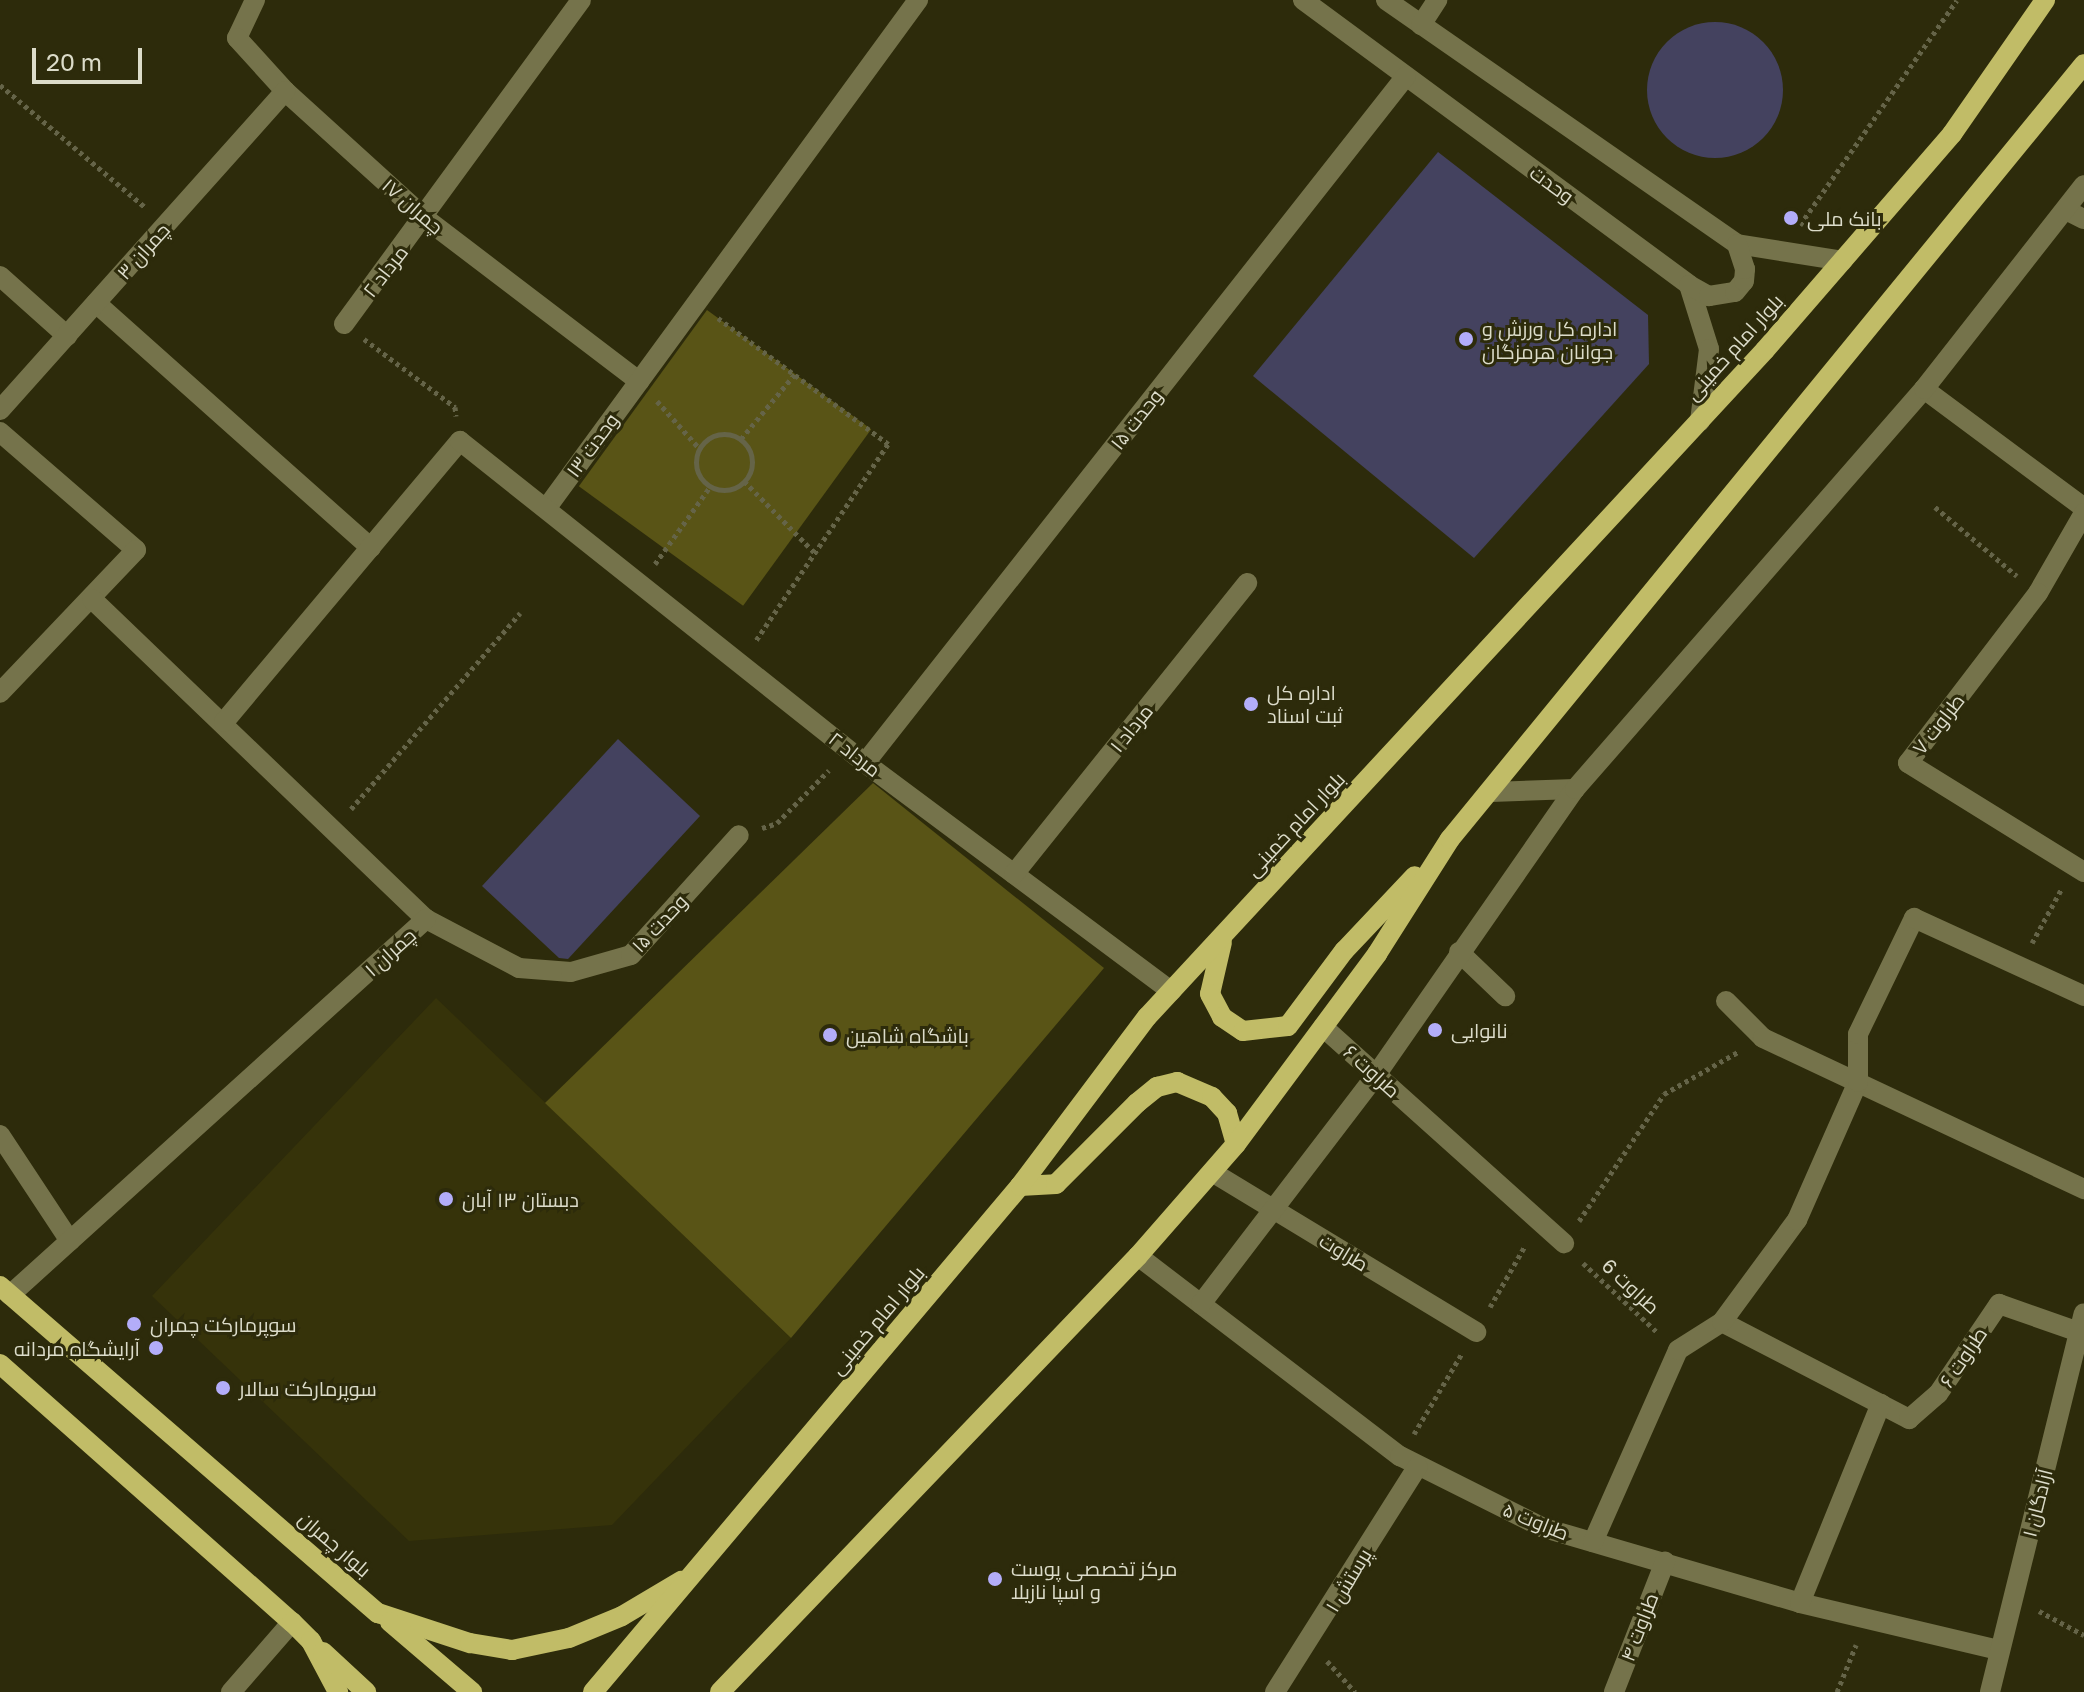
<!DOCTYPE html>
<meta charset="utf-8">
<style>
body{margin:0}
#map{position:relative;width:2084px;height:1692px;overflow:hidden;background:#2d2b0b;font-family:"Golos Text",Cairo,sans-serif}
div>[style]{position:absolute}
.built>*{inset:0;background:#36330a}
.green>*{inset:0;background:#595416;transform-origin:0 0}
.building>*{inset:0;background:#44425f}
.round{border-radius:50%}
.path>*{height:5px;margin-top:-2.5px;transform-origin:0;background:repeating-linear-gradient(90deg,#656448 0 4px,transparent 0 8px)}
.path>.ring{margin:-2.5px;padding:0;box-sizing:content-box;background:none;border:5px solid #656448;border-radius:50%}
.minor>*{height:20px;margin:-10px;padding:0 10px;transform-origin:10px;border-radius:10px;background:#75734b}
.major>*{height:20px;margin:-10px;padding:0 10px;transform-origin:10px;border-radius:10px;background:#c1bc67}
.dots>*{width:22px;height:22px;translate:-50% -50%;box-sizing:border-box;border:4px solid #2d2b0b;border-radius:50%}
span{translate:-50% -50%;white-space:nowrap;text-align:center;line-height:1.15;-webkit-text-stroke:6px #2d2b0b;paint-order:stroke}
.street-label{font-size:20px;color:#dcdcca}
.poi-label{font-size:20px;color:#dcdcca}
.left{translate:0 -50%;text-align:left}
.right{translate:-100% -50%;text-align:right}
.scale{position:absolute;left:32px;top:48px;width:110px;height:36px;box-sizing:border-box;border:4px solid #dcdcca;border-top:0;padding-left:10px;font-size:24px;line-height:28px;white-space:nowrap;color:#dcdcca;-webkit-text-stroke:6px #2d2b0b;paint-order:stroke}
</style>
<div id="map">
<div class="built">
<div style="clip-path:polygon(436px 998px,791px 1338px,612px 1525px,409px 1541px,152px 1296px)"></div>
</div>
<div class="green">
<div style="left:707px;top:310px;width:203px;height:218px;rotate:36deg"></div>
<div style="clip-path:polygon(873px 783px,1104px 968px,791px 1338px,545px 1103px)"></div>
</div>
<div class="building">
<div class="round" style="left:1647px;top:22px;width:136px;height:136px"></div>
<div style="clip-path:polygon(1438px 152px,1648px 315px,1649px 364px,1474px 558px,1253px 376px)"></div>
<div style="clip-path:polygon(618px 739px,700px 816px,568px 959px,559px 958px,482px 886px)"></div>
</div>
<div class="path">
<div style="left:0;top:85px;width:191px;rotate:40.1deg"></div>
<div style="left:1800px;top:225px;width:274px;rotate:-55.1deg"></div>
<div style="left:718px;top:318px;width:212px;rotate:36.5deg"></div>
<div style="left:888px;top:444px;width:239px;rotate:123.9deg"></div>
<div style="left:364px;top:339px;width:114px;rotate:36.8deg"></div>
<div style="left:455px;top:407px;width:9px;rotate:84deg"></div>
<div style="left:657px;top:401px;width:63px;rotate:48.2deg"></div>
<div class="ring" style="left:696px;top:434px;width:51px;height:51px"></div>
<div style="left:741px;top:439px;width:85px;rotate:-50.3deg"></div>
<div style="left:744px;top:481px;width:101px;rotate:45.4deg"></div>
<div style="left:1935px;top:507px;width:107px;rotate:40.1deg"></div>
<div style="left:655px;top:564px;width:95px;rotate:-54.5deg"></div>
<div style="left:351px;top:809px;width:259px;rotate:-49.2deg"></div>
<div style="left:762px;top:828px;width:16px;rotate:-18deg"></div>
<div style="left:777px;top:823px;width:74px;rotate:-45.5deg"></div>
<div style="left:2032px;top:943px;width:63px;rotate:-61.4deg"></div>
<div style="left:1579px;top:1221px;width:153px;rotate:-56.2deg"></div>
<div style="left:1664px;top:1094px;width:85px;rotate:-29.6deg"></div>
<div style="left:1583px;top:1263px;width:103px;rotate:43deg"></div>
<div style="left:1490px;top:1307px;width:70px;rotate:-60.2deg"></div>
<div style="left:1414px;top:1434px;width:94px;rotate:-59.3deg"></div>
<div style="left:2039px;top:1611px;width:51px;rotate:28.1deg"></div>
<div style="left:1327px;top:1661px;width:42px;rotate:47.9deg"></div>
<div style="left:1837px;top:1692px;width:51px;rotate:-68deg"></div>
</div>
<div class="minor">
<div style="left:255px;top:0;width:42px;rotate:115.3deg"></div>
<div style="left:237px;top:38px;width:72px;rotate:47.8deg"></div>
<div style="left:285px;top:91px;width:190px;rotate:42.2deg"></div>
<div style="left:426px;top:219px;width:268px;rotate:37.3deg"></div>
<div style="left:1303px;top:0;width:480px;rotate:36.4deg"></div>
<div style="left:1689px;top:285px;width:67px;rotate:72.6deg"></div>
<div style="left:1709px;top:349px;width:73px;rotate:97.1deg"></div>
<div style="left:1386px;top:0;width:427px;rotate:34.8deg"></div>
<div style="left:1737px;top:244px;width:107px;rotate:9.1deg"></div>
<div style="left:1421px;top:25px;width:30px;rotate:-57deg"></div>
<div style="left:2066px;top:210px;width:20px;rotate:27deg"></div>
<div style="left:0;top:276px;width:90px;rotate:41.8deg"></div>
<div style="left:1689px;top:285px;width:23px;rotate:29deg"></div>
<div style="left:1709px;top:296px;width:26px;rotate:-9deg"></div>
<div style="left:1735px;top:292px;width:14px;rotate:-51deg"></div>
<div style="left:1744px;top:281px;width:12px;rotate:-85deg"></div>
<div style="left:1745px;top:269px;width:26px;rotate:-108deg"></div>
<div style="left:96px;top:303px;width:368px;rotate:41.7deg"></div>
<div style="left:344px;top:324px;width:401px;rotate:-53.8deg"></div>
<div style="left:1924px;top:389px;width:199px;rotate:36.6deg"></div>
<div style="left:0;top:410px;width:428px;rotate:-48.2deg"></div>
<div style="left:0;top:432px;width:180px;rotate:40.9deg"></div>
<div style="left:136px;top:550px;width:197px;rotate:133.6deg"></div>
<div style="left:548px;top:506px;width:627px;rotate:-53.82deg"></div>
<div style="left:2084px;top:513px;width:92px;rotate:119.9deg"></div>
<div style="left:2038px;top:593px;width:214px;rotate:127.4deg"></div>
<div style="left:1908px;top:763px;width:207px;rotate:31.8deg"></div>
<div style="left:92px;top:599px;width:463px;rotate:43.8deg"></div>
<div style="left:426px;top:919px;width:105px;rotate:27.8deg"></div>
<div style="left:519px;top:968px;width:52px;rotate:4.4deg"></div>
<div style="left:571px;top:972px;width:62px;rotate:-15.8deg"></div>
<div style="left:631px;top:955px;width:161px;rotate:-48deg"></div>
<div style="left:224px;top:722px;width:367px;rotate:-50deg"></div>
<div style="left:460px;top:441px;width:517px;rotate:38.49deg"></div>
<div style="left:865px;top:763px;width:382px;rotate:36.7deg"></div>
<div style="left:865px;top:763px;width:874px;rotate:-51.78deg"></div>
<div style="left:1491px;top:792px;width:84px;rotate:-2deg"></div>
<div style="left:1014px;top:874px;width:373px;rotate:-51.3deg"></div>
<div style="left:1459px;top:952px;width:64px;rotate:43.7deg"></div>
<div style="left:1726px;top:1001px;width:52px;rotate:45deg"></div>
<div style="left:1763px;top:1038px;width:355px;rotate:25.2deg"></div>
<div style="left:1323px;top:1027px;width:324px;rotate:41.9deg"></div>
<div style="left:0;top:1135px;width:127px;rotate:56.6deg"></div>
<div style="left:1212px;top:1172px;width:309px;rotate:31.2deg"></div>
<div style="left:1138px;top:1256px;width:330px;rotate:37.4deg"></div>
<div style="left:1400px;top:1456px;width:161px;rotate:26.6deg"></div>
<div style="left:1544px;top:1528px;width:267px;rotate:16.3deg"></div>
<div style="left:1800px;top:1603px;width:204px;rotate:13.3deg"></div>
<div style="left:10px;top:1295px;width:561px;rotate:-42.11deg"></div>
<div style="left:1201px;top:1304px;width:288px;rotate:-52.6deg"></div>
<div style="left:1376px;top:1075px;width:348px;rotate:-55.2deg"></div>
<div style="left:1575px;top:789px;width:531px;rotate:-48.9deg"></div>
<div style="left:1924px;top:389px;width:259px;rotate:-51.9deg"></div>
<div style="left:1722px;top:1322px;width:211px;rotate:27.4deg"></div>
<div style="left:1909px;top:1419px;width:38px;rotate:-41deg"></div>
<div style="left:1938px;top:1394px;width:109px;rotate:-55.9deg"></div>
<div style="left:1999px;top:1304px;width:85px;rotate:19.3deg"></div>
<div style="left:1593px;top:1542px;width:210px;rotate:-66.1deg"></div>
<div style="left:1678px;top:1350px;width:52px;rotate:-32.5deg"></div>
<div style="left:1722px;top:1322px;width:127px;rotate:-53.7deg"></div>
<div style="left:1797px;top:1220px;width:151px;rotate:-66.2deg"></div>
<div style="left:1858px;top:1082px;width:48px;rotate:-90deg"></div>
<div style="left:1858px;top:1034px;width:129px;rotate:-64.2deg"></div>
<div style="left:1914px;top:918px;width:187px;rotate:24.6deg"></div>
<div style="left:1800px;top:1603px;width:215px;rotate:-67.9deg"></div>
<div style="left:231px;top:1692px;width:93px;rotate:-48.9deg"></div>
<div style="left:1275px;top:1692px;width:267px;rotate:-57.7deg"></div>
<div style="left:1614px;top:1692px;width:140px;rotate:-68.6deg"></div>
<div style="left:1990px;top:1692px;width:390px;rotate:-76.1deg"></div>
</div>
<div class="major">
<div style="left:1222px;top:942px;width:53px;rotate:103deg"></div>
<div style="left:1210px;top:994px;width:26px;rotate:62deg"></div>
<div style="left:1222px;top:1017px;width:25px;rotate:34deg"></div>
<div style="left:1243px;top:1031px;width:45px;rotate:-6.3deg"></div>
<div style="left:1288px;top:1026px;width:94px;rotate:-53.3deg"></div>
<div style="left:1344px;top:951px;width:103px;rotate:-46.6deg"></div>
<div style="left:1020px;top:1186px;width:36px;rotate:-3deg"></div>
<div style="left:1056px;top:1184px;width:115px;rotate:-45deg"></div>
<div style="left:1137px;top:1103px;width:26px;rotate:-39deg"></div>
<div style="left:1157px;top:1087px;width:21px;rotate:-14deg"></div>
<div style="left:1177px;top:1082px;width:38px;rotate:23deg"></div>
<div style="left:1212px;top:1097px;width:22px;rotate:47deg"></div>
<div style="left:1227px;top:1113px;width:32px;rotate:74deg"></div>
<div style="left:0;top:1286px;width:500px;rotate:40.9deg"></div>
<div style="left:378px;top:1613px;width:97px;rotate:18.1deg"></div>
<div style="left:470px;top:1643px;width:43px;rotate:9.5deg"></div>
<div style="left:512px;top:1650px;width:58px;rotate:-11.9deg"></div>
<div style="left:569px;top:1638px;width:57px;rotate:-22.5deg"></div>
<div style="left:622px;top:1616px;width:69px;rotate:-30.7deg"></div>
<div style="left:0;top:1364px;width:390px;rotate:41.5deg"></div>
<div style="left:292px;top:1622px;width:27px;rotate:45deg"></div>
<div style="left:311px;top:1641px;width:58px;rotate:62.1deg"></div>
<div style="left:390px;top:1622px;width:108px;rotate:40.5deg"></div>
<div style="left:323px;top:1652px;width:59px;rotate:42.9deg"></div>
<div style="left:593px;top:1692px;width:662px;rotate:-49.84deg"></div>
<div style="left:1020px;top:1186px;width:211px;rotate:-53.1deg"></div>
<div style="left:1147px;top:1017px;width:909px;rotate:-47.18deg"></div>
<div style="left:1765px;top:350px;width:286px;rotate:-49.1deg"></div>
<div style="left:1952px;top:134px;width:163px;rotate:-55.2deg"></div>
<div style="left:720px;top:1692px;width:604px;rotate:-46.21deg"></div>
<div style="left:1138px;top:1256px;width:149px;rotate:-48.8deg"></div>
<div style="left:1236px;top:1144px;width:237px;rotate:-53.4deg"></div>
<div style="left:1377px;top:954px;width:136px;rotate:-57.6deg"></div>
<div style="left:1450px;top:839px;width:1001px;rotate:-50.71deg"></div>
</div>
<div class="dots">
<div style="left:1791px;top:218px;background:#b3adf9"></div>
<div style="left:1466px;top:339px;background:#b3adf9"></div>
<div style="left:1251px;top:704px;background:#b3adf9"></div>
<div style="left:1435px;top:1030px;background:#b3adf9"></div>
<div style="left:830px;top:1035px;background:#b3adf9"></div>
<div style="left:446px;top:1199px;background:#b3adf9"></div>
<div style="left:134px;top:1324px;background:#b3adf9"></div>
<div style="left:156px;top:1348px;background:#b3adf9"></div>
<div style="left:223px;top:1388px;background:#b3adf9"></div>
<div style="left:995px;top:1579px;background:#b3adf9"></div>
</div>
<div class="street-label">
<span style="left:1552px;top:184px;rotate:36deg">وحدت</span>
<span style="left:413px;top:206px;rotate:41deg">چمران ۱۷</span>
<span style="left:143px;top:251px;rotate:-48deg">چمران ۳</span>
<span style="left:385px;top:271px;rotate:-52deg">مرداد ۲</span>
<span style="left:1734px;top:347px;rotate:-48deg">بلوار امام خمینی</span>
<span style="left:1136px;top:419px;rotate:-52deg">وحدت ۱۵</span>
<span style="left:592px;top:445px;rotate:-54deg">وحدت ۱۳</span>
<span style="left:1938px;top:724px;rotate:-52deg">طراوت ۷</span>
<span style="left:1131px;top:728px;rotate:-51deg">مرداد ۱</span>
<span style="left:855px;top:754px;rotate:38deg">مرداد ۲</span>
<span style="left:1295px;top:824px;rotate:-47deg">بلوار امام خمینی</span>
<span style="left:659px;top:923px;rotate:-47deg">وحدت ۱۵</span>
<span style="left:390px;top:952px;rotate:-42deg">چمران ۱</span>
<span style="left:1372px;top:1071px;rotate:42deg">طراوت ۶</span>
<span style="left:1344px;top:1252px;rotate:31deg">طراوت</span>
<span style="left:1631px;top:1286px;rotate:43deg">طراوت 6</span>
<span style="left:877px;top:1320px;rotate:-50deg">بلوار امام خمینی</span>
<span style="left:1963px;top:1357px;rotate:-56deg">طراوت ۶</span>
<span style="left:2037px;top:1503px;rotate:-76deg">آزادگان ۱</span>
<span style="left:1536px;top:1521px;rotate:22deg">طراوت ۵</span>
<span style="left:335px;top:1544px;rotate:41deg">بلوار چمران</span>
<span style="left:1348px;top:1580px;rotate:-59deg">پرستش ۱</span>
<span style="left:1639px;top:1627px;rotate:-69deg">طراوت ۴</span>
</div>
<div class="poi-label">
<span class="left" style="left:1807px;top:218px">بانک ملی</span>
<span class="left" style="left:1482px;top:340px">اداره کل ورزش و<br>جوانان هرمزگان</span>
<span class="left" style="left:1267px;top:704px">اداره کل<br>ثبت اسناد</span>
<span class="left" style="left:1451px;top:1030px">نانوایی</span>
<span class="left" style="left:846px;top:1035px">باشگاه شاهین</span>
<span class="left" style="left:462px;top:1199px">دبستان ۱۳ آبان</span>
<span class="left" style="left:150px;top:1324px">سوپرمارکت چمران</span>
<span class="right" style="left:140px;top:1348px">آرایشگاه مردانه</span>
<span class="left" style="left:239px;top:1388px">سوپرمارکت سالار</span>
<span class="left" style="left:1011px;top:1580px">مرکز تخصصی پوست<br>و اسپا نازیلا</span>
</div>
<div class="scale">20 m</div>
</div>
